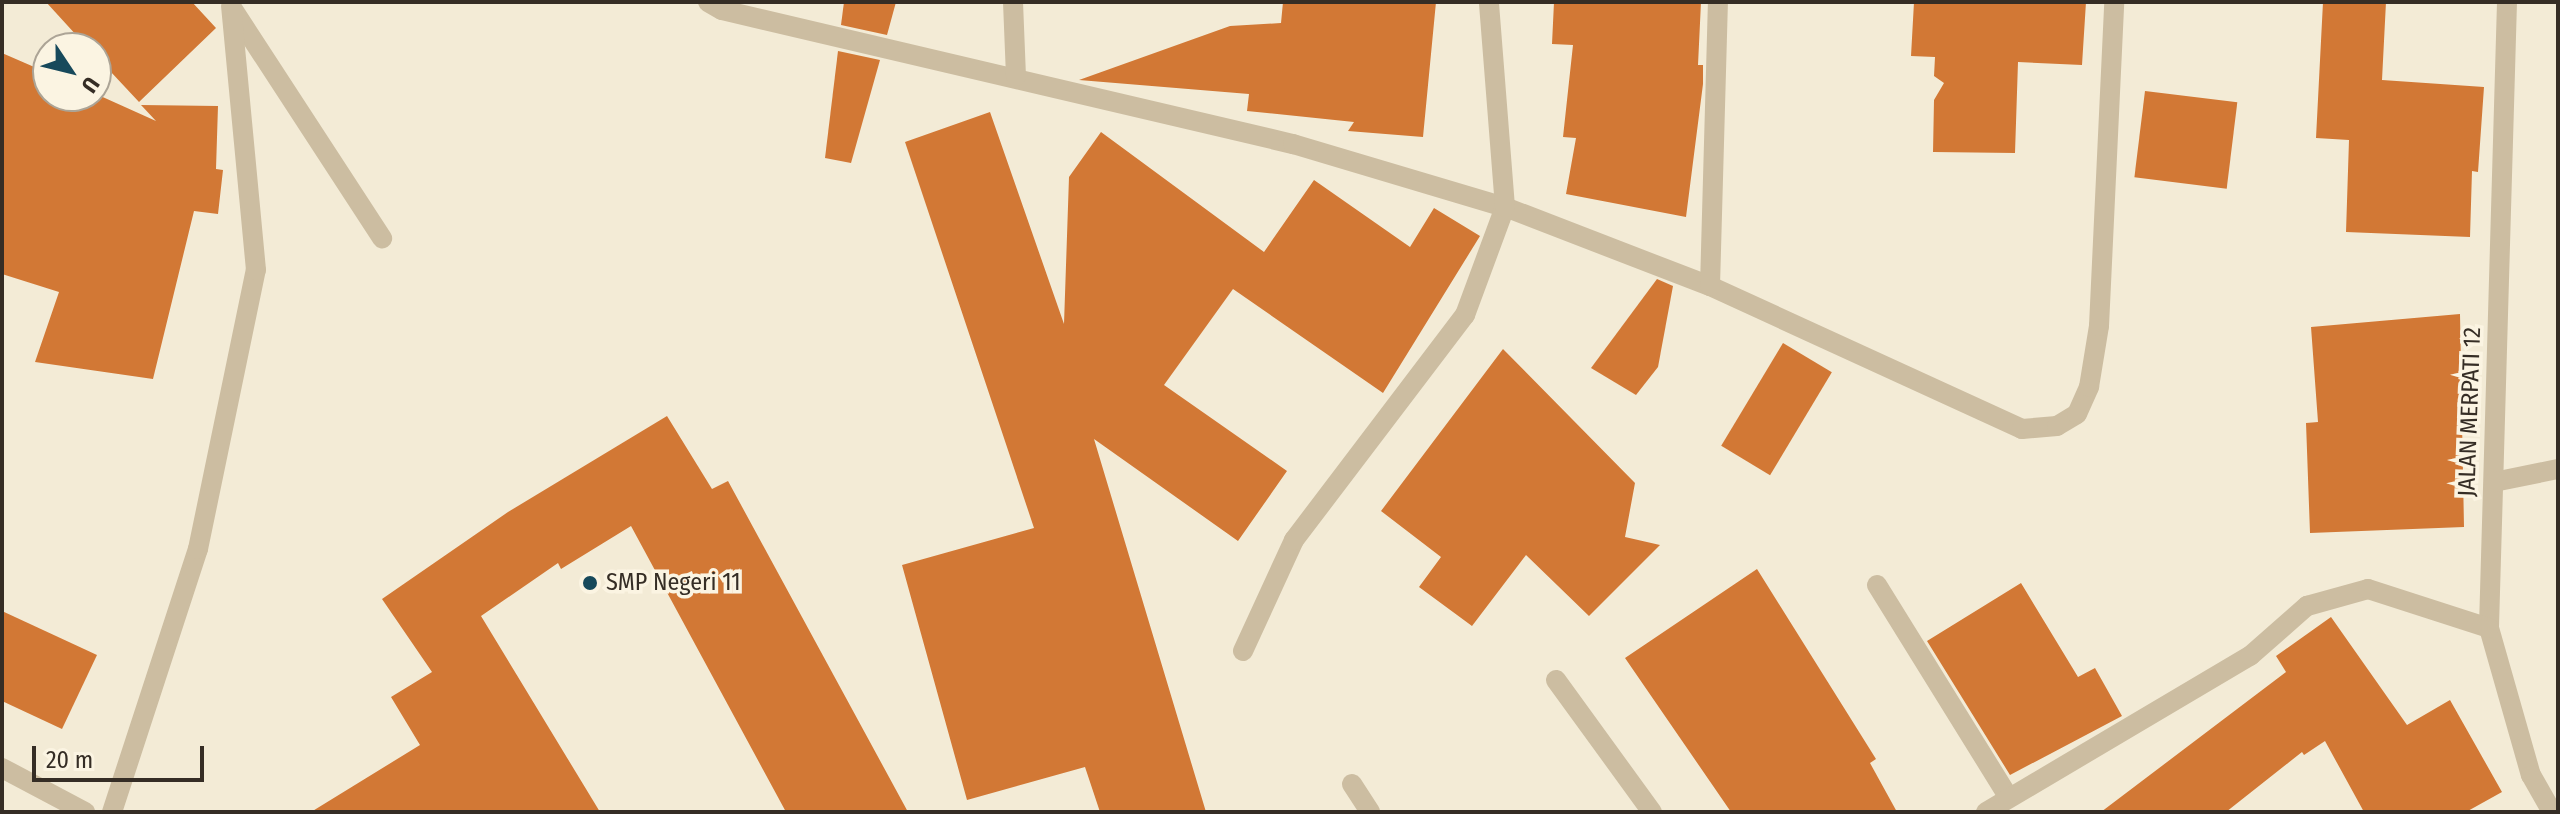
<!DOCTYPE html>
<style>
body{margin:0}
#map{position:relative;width:2560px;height:814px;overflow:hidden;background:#f3ebd6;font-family:"Fira Sans Condensed",sans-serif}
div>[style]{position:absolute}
.building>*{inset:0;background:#d27835;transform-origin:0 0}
.minor>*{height:20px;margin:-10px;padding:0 10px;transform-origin:10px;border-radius:10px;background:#ccbda1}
.dots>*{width:22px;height:22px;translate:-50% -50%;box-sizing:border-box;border:4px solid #fbf4e2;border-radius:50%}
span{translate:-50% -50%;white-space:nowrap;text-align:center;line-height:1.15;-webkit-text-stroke:7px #fbf4e2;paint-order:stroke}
.street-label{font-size:24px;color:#352d25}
.poi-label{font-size:24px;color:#352d25}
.left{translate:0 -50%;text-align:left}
.frame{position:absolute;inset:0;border:4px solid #352d25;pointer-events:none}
.north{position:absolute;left:32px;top:32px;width:80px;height:80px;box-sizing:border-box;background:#fbf4e2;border:2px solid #aca496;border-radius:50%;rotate:125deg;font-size:22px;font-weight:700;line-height:32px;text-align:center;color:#352d25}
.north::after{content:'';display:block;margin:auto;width:28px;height:36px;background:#17495b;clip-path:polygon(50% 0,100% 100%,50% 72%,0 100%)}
.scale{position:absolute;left:32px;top:746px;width:172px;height:36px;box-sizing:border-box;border:4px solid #352d25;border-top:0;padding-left:10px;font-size:24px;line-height:28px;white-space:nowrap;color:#352d25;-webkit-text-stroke:6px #fbf4e2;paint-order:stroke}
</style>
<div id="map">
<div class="building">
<div style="clip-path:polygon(46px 2px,192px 2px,216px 28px,139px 102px,96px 56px,96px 48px,88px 48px)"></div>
<div style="clip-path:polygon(844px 2px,896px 2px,887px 35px,841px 25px)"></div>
<div style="clip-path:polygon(1283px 2px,1436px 2px,1423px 137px,1348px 131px,1354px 122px,1247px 111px,1249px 94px,1079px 80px,1230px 26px,1281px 23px)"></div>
<div style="clip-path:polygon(1554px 2px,1701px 2px,1698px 65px,1703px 65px,1703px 84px,1686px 217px,1566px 194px,1576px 138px,1563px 137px,1573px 45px,1552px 44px)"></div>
<div style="clip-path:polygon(1914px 2px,2086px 2px,2082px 65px,2018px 62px,2015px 153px,1933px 152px,1934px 100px,1944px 83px,1934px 76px,1935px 57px,1911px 56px)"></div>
<div style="clip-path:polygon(2323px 2px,2386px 2px,2382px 80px,2484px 87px,2478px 172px,2472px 171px,2470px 237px,2346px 232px,2349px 140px,2316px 138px)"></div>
<div style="clip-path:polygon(838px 51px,880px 60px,851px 163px,825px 158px)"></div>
<div style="clip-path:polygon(2px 53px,48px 73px,48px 96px,96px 94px,156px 121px,141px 105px,218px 106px,216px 169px,223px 170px,218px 214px,194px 211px,153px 379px,35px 362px,59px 292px,2px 274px)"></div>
<div style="left:2145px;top:91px;width:93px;height:87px;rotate:7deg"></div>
<div style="clip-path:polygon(990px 112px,1064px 324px,1069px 177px,1101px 132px,1264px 252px,1314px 180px,1410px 247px,1434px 208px,1480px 236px,1383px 393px,1233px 289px,1164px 385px,1287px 471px,1238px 541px,1094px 439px,1206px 812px,1100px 812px,1085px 767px,967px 800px,902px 565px,1034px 528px,905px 142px)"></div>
<div style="clip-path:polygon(1657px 279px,1673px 286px,1658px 367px,1636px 395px,1591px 368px)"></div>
<div style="clip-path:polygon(2460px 314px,2464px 527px,2310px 533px,2306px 423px,2318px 422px,2311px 327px)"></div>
<div style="left:1783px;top:343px;width:57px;height:120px;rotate:31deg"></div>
<div style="clip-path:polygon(1503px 349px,1635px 483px,1625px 537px,1660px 545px,1589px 616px,1526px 555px,1472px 626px,1419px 587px,1441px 557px,1381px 511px)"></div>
<div style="clip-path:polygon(667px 416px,712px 489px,728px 481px,908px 812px,786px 812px,631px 526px,561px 569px,558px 563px,481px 616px,600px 812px,311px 812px,420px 745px,391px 697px,432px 672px,382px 599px,508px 512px)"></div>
<div style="clip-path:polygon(1757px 569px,1876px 759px,1870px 763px,1897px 812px,1731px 812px,1625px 658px)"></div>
<div style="clip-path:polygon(2021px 583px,2078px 677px,2095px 668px,2122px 716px,2010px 775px,1927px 641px)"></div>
<div style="clip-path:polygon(2px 611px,97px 655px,62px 729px,2px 701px)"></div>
<div style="clip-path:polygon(2331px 617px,2407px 725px,2450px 700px,2502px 792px,2466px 812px,2364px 812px,2325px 741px,2304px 755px,2302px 752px,2226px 812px,2101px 812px,2286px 672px,2276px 656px)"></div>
</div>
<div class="minor">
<div style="left:708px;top:2px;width:16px;rotate:30deg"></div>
<div style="left:722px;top:10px;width:587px;rotate:13.21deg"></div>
<div style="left:1293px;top:144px;width:221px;rotate:16.6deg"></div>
<div style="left:1505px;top:207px;width:220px;rotate:21.1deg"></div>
<div style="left:1710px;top:286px;width:343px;rotate:24.6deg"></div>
<div style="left:2022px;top:429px;width:35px;rotate:-5deg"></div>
<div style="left:2057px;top:426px;width:23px;rotate:-31deg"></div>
<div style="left:2077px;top:414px;width:30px;rotate:-66deg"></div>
<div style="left:2089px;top:387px;width:62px;rotate:-80.7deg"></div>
<div style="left:2099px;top:326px;width:324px;rotate:-87.3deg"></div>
<div style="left:1013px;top:2px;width:74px;rotate:87.7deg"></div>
<div style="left:2507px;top:2px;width:626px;rotate:91.65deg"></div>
<div style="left:2489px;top:628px;width:153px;rotate:74.1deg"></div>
<div style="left:2531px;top:775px;width:43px;rotate:60.4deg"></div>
<div style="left:232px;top:8px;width:275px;rotate:56.9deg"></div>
<div style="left:1710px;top:286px;width:284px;rotate:-88.4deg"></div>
<div style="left:2494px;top:482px;width:65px;rotate:-11.5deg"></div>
<div style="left:1877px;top:585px;width:247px;rotate:58.2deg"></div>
<div style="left:1243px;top:651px;width:122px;rotate:-65.3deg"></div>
<div style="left:1294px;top:540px;width:283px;rotate:-52.8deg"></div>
<div style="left:1465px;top:315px;width:115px;rotate:-69.7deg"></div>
<div style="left:1505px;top:207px;width:206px;rotate:-94.5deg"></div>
<div style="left:1556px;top:680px;width:163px;rotate:54deg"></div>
<div style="left:2px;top:768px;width:94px;rotate:27.9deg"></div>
<div style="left:1352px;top:784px;width:33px;rotate:57deg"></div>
<div style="left:112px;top:812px;width:277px;rotate:-71.9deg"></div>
<div style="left:198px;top:549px;width:285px;rotate:-78.3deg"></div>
<div style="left:256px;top:270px;width:265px;rotate:-95.4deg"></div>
<div style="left:1986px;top:812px;width:307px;rotate:-30.6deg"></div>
<div style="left:2250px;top:656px;width:76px;rotate:-41.3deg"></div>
<div style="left:2307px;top:606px;width:63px;rotate:-15.6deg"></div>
<div style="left:2368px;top:589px;width:127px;rotate:17.9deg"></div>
</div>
<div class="dots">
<div style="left:590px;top:583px;background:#17495b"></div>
</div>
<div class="street-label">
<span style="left:2470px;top:412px;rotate:-88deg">JALAN MERPATI 12</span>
</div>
<div class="poi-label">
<span class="left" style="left:606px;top:583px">SMP Negeri 11</span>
</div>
<div class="frame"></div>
<div class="north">U</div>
<div class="scale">20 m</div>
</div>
